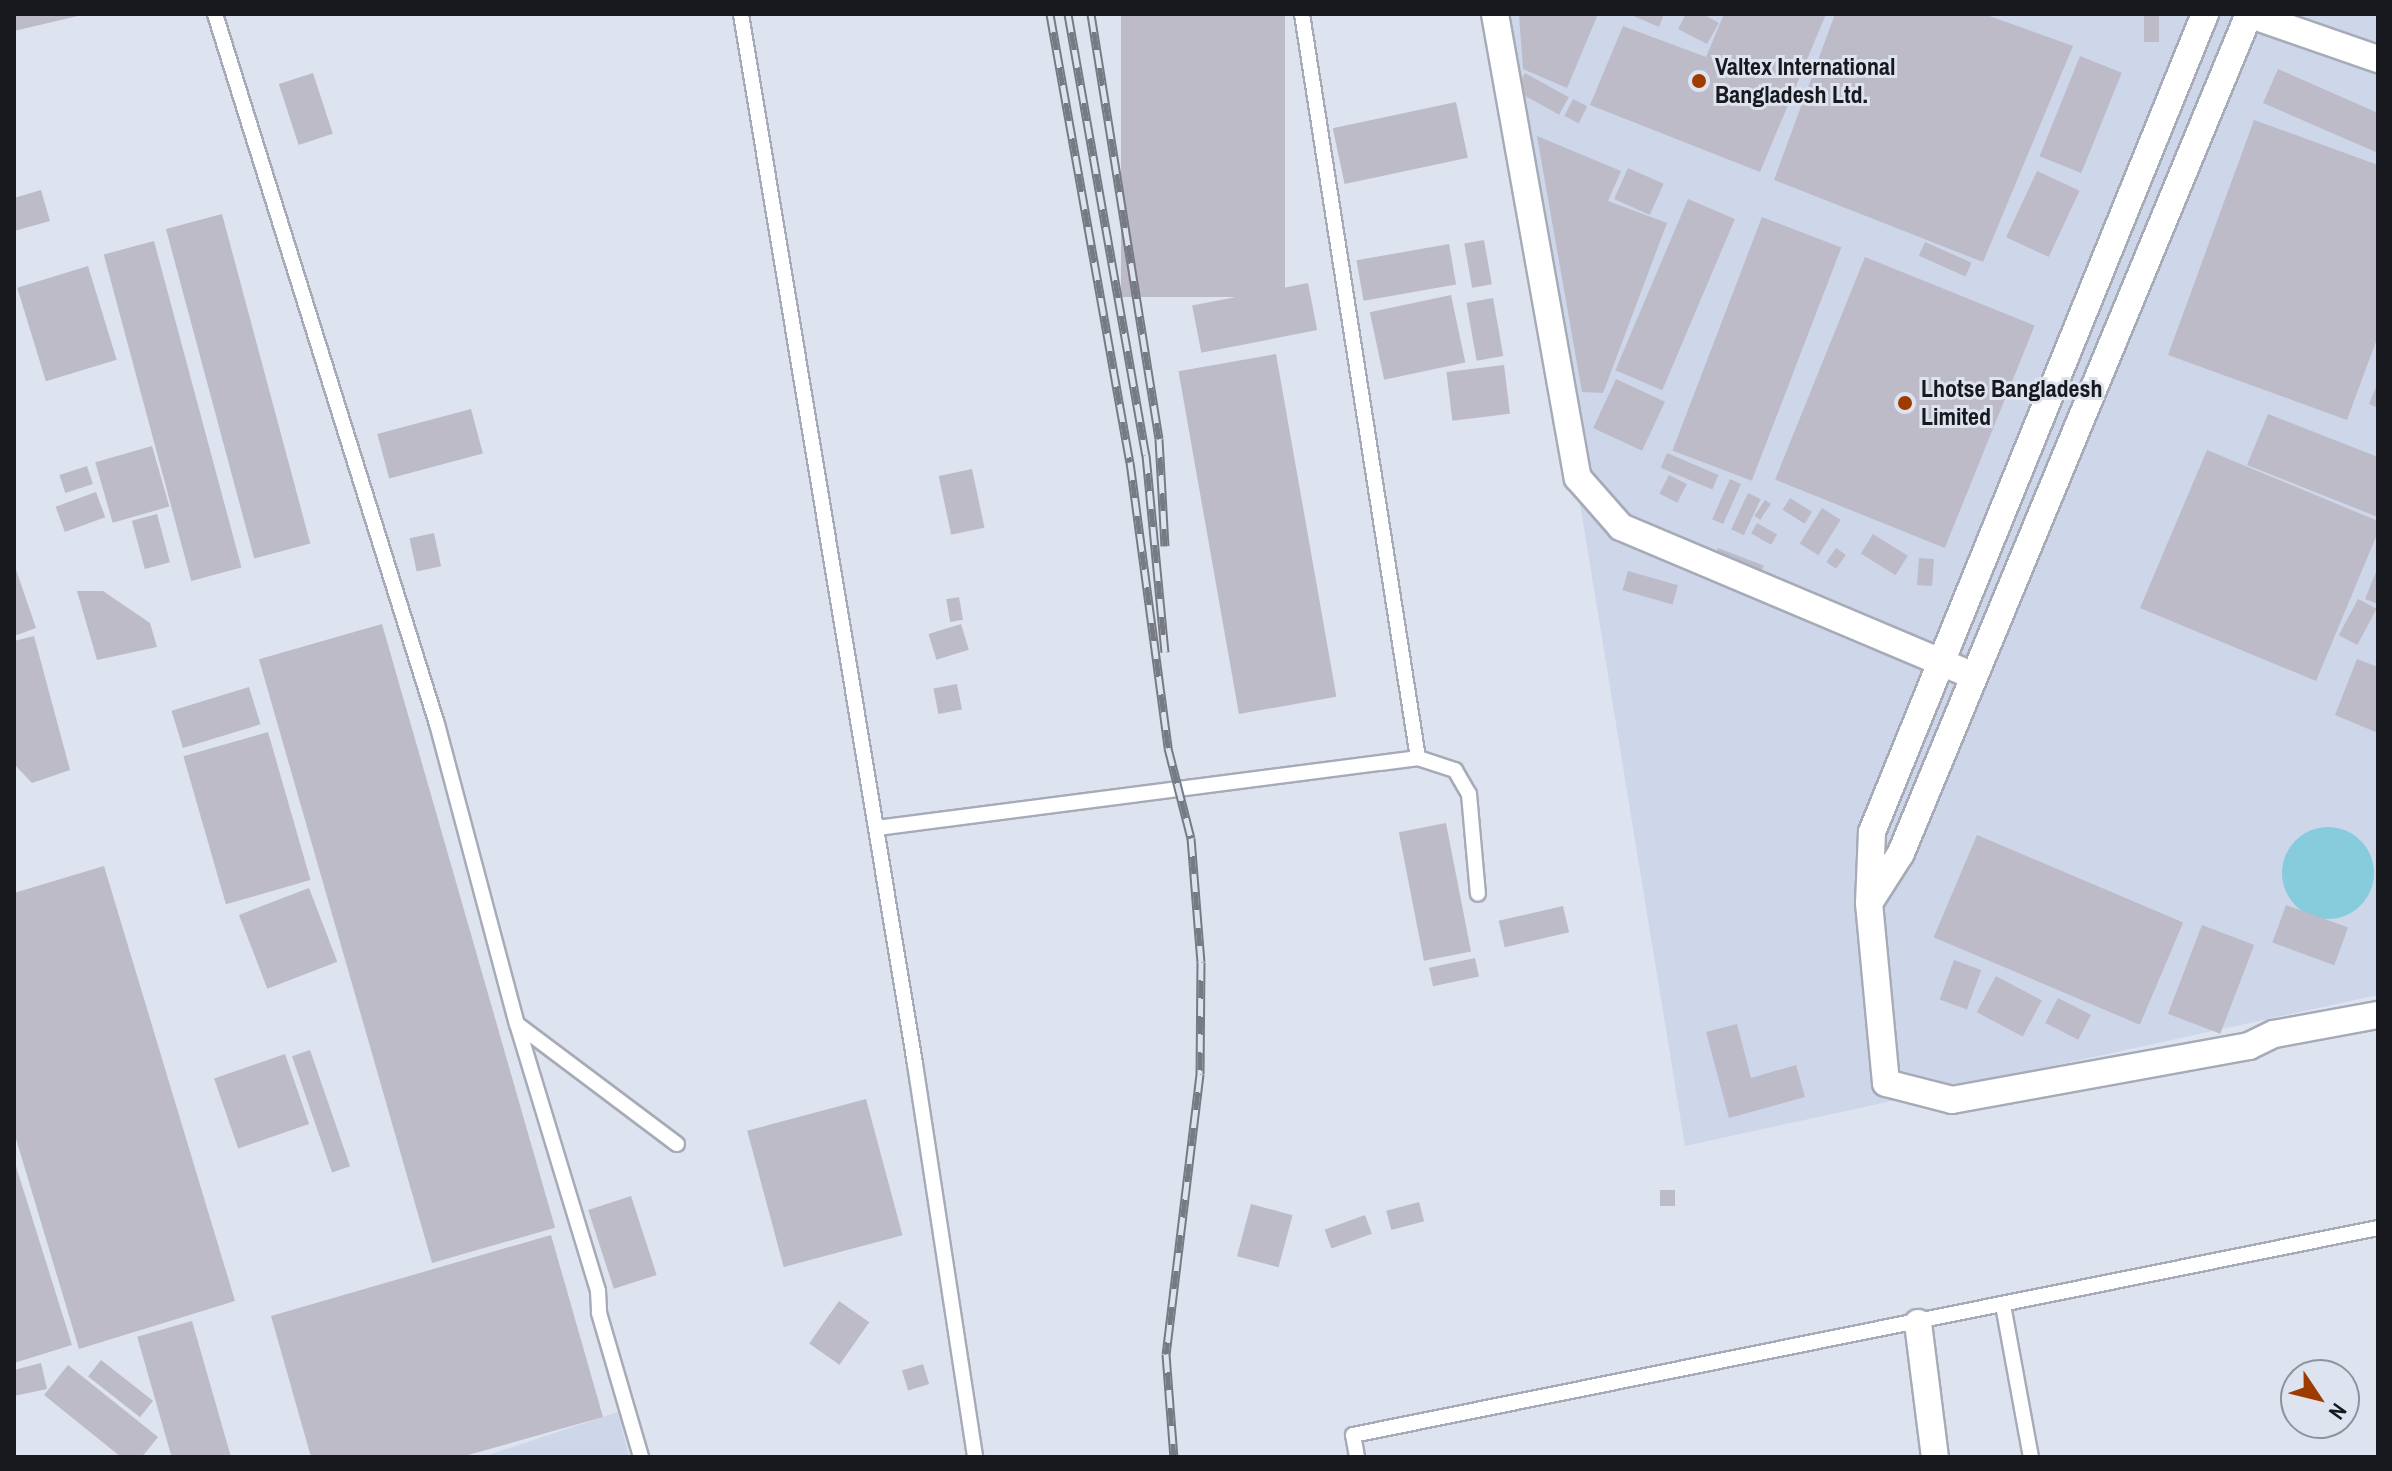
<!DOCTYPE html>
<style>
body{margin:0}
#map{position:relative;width:2392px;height:1471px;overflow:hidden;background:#dee3f0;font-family:"Archivo Narrow",sans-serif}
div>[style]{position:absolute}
.built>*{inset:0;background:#ced6ea}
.water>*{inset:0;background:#87ccdc}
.round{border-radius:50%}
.building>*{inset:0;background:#bdbbc8;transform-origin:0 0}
.roads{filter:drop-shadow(2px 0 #a6abb7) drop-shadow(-2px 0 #a6abb7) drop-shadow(0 2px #a6abb7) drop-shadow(0 -2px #a6abb7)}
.lane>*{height:14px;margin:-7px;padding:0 7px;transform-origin:7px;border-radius:7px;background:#fff}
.street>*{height:26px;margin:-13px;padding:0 13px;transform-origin:13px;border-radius:13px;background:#fff}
.rail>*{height:9px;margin-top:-4.5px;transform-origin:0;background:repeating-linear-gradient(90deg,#dee3f0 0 18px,#767a83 0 36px);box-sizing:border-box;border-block:2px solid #767a83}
.dots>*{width:22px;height:22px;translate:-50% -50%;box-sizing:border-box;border:4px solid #dee3f0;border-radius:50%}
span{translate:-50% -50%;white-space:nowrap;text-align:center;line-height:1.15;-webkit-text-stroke:6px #dee3f0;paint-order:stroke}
.poi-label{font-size:24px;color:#17191e;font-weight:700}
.left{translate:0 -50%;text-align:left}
.frame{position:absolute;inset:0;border:16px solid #17191e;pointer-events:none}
.north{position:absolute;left:2280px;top:1359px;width:80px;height:80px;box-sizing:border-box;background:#dee3f0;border:2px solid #8e929c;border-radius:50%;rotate:125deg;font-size:22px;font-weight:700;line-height:32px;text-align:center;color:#17191e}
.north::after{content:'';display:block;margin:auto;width:28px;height:36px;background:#9e3b00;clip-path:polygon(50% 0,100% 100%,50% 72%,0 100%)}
</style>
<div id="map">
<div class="built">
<div style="clip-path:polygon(1500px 14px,2378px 14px,2378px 995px,1685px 1146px)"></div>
<div style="clip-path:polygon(618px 1412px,629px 1457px,482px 1457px)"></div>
</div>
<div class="water">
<div class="round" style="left:2282px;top:827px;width:92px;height:92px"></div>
</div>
<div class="building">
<div style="clip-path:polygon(14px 14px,82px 14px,82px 15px,14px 31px)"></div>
<div style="left:1121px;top:14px;width:164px;height:283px"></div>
<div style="clip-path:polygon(1519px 14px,1598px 14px,1567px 88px,1523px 69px)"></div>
<div style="clip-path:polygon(1629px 14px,1664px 14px,1659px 27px)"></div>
<div style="clip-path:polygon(1686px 14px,1703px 14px,1719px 23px,1707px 44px,1678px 29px)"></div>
<div style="clip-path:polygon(1724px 14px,1826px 14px,1760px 172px,1590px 105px,1623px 26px,1706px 57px)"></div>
<div style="clip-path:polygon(1835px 14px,1984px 14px,2073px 46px,1983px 262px,1774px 180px)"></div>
<div style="left:2144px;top:14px;width:15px;height:28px"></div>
<div style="left:2080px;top:56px;width:45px;height:108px;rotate:22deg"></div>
<div style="clip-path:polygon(2278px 69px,2378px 113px,2378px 153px,2263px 103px)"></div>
<div style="left:313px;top:73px;width:64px;height:36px;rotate:72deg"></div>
<div style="left:1525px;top:73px;width:50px;height:20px;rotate:29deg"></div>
<div style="left:1573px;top:99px;width:16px;height:19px;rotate:27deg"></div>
<div style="left:1456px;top:102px;width:57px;height:126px;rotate:78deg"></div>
<div style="clip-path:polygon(2254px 120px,2378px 165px,2378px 336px,2347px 420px,2168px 355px)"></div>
<div style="clip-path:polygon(1537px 136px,1621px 171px,1608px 201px,1667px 223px,1603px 393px,1582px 392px)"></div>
<div style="left:1628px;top:168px;width:39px;height:34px;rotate:24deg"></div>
<div style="left:2037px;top:171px;width:47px;height:73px;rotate:25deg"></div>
<div style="clip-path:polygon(41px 190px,50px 221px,14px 231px,14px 198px)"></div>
<div style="left:1688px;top:199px;width:51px;height:186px;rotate:23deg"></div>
<div style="left:222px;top:214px;width:341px;height:58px;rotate:75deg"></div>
<div style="left:1762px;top:217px;width:85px;height:250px;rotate:21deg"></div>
<div style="left:1484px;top:240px;width:45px;height:20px;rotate:80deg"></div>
<div style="left:154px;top:241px;width:338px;height:52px;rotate:75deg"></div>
<div style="left:1925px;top:242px;width:51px;height:15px;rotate:24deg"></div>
<div style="left:1449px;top:244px;width:41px;height:94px;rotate:80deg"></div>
<div style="left:1865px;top:257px;width:183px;height:240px;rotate:22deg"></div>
<div style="left:88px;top:266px;width:98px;height:74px;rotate:73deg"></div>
<div style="left:1308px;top:283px;width:48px;height:118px;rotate:79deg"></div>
<div style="left:1451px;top:295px;width:69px;height:83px;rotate:78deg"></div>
<div style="left:1493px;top:298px;width:59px;height:27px;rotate:80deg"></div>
<div style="left:1276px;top:354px;width:348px;height:99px;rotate:80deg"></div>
<div style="left:1504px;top:365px;width:49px;height:58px;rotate:83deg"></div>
<div style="left:1616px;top:379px;width:54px;height:54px;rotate:25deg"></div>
<div style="clip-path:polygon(2378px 382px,2378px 408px,2369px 404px)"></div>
<div style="left:471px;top:409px;width:46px;height:97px;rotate:75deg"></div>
<div style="clip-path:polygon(2268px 414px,2378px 457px,2378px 517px,2247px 465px)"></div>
<div style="left:152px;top:446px;width:63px;height:59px;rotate:74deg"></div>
<div style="clip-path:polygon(2207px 450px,2378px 521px,2378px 532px,2316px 681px,2140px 608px)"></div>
<div style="left:1667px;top:453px;width:56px;height:16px;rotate:23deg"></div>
<div style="left:87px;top:466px;width:19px;height:29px;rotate:72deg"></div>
<div style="left:972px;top:469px;width:60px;height:34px;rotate:78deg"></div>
<div style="left:1669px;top:475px;width:20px;height:21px;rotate:27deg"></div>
<div style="left:1730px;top:479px;width:12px;height:44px;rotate:24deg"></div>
<div style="left:96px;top:492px;width:27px;height:43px;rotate:70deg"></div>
<div style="left:1748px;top:493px;width:14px;height:40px;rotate:25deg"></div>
<div style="left:1790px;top:498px;width:26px;height:14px;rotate:32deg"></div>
<div style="left:1765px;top:500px;width:7px;height:19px;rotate:34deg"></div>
<div style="left:1822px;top:508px;width:22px;height:42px;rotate:32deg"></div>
<div style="left:157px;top:514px;width:50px;height:26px;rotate:75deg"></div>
<div style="left:1757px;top:523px;width:23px;height:12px;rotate:29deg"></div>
<div style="left:434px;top:533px;width:34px;height:25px;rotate:78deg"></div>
<div style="left:1873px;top:534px;width:41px;height:23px;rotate:32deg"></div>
<div style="left:1718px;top:548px;width:49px;height:13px;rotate:21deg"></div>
<div style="left:1836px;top:548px;width:12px;height:17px;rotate:35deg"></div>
<div style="left:1919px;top:558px;width:15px;height:27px;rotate:4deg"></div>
<div style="clip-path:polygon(14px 564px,36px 628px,14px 636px)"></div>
<div style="clip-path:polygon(2378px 567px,2378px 604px,2365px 599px)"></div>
<div style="left:1628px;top:571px;width:52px;height:20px;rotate:16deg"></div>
<div style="clip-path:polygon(77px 591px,103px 591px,150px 623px,157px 647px,97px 660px)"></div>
<div style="left:959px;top:597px;width:23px;height:13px;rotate:80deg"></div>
<div style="left:2358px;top:599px;width:21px;height:41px;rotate:28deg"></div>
<div style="left:382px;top:624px;width:628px;height:128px;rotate:74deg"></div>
<div style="left:961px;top:624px;width:27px;height:34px;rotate:73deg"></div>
<div style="clip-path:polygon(34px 636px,70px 770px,32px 783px,14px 764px,14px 641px)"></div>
<div style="clip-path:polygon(2357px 659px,2378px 667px,2378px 733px,2335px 715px)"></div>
<div style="left:957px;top:684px;width:26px;height:24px;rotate:79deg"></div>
<div style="left:249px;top:687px;width:39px;height:81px;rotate:73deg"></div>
<div style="left:268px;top:732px;width:154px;height:88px;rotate:74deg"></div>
<div style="left:1446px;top:823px;width:131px;height:48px;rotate:79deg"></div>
<div style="left:1977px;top:835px;width:224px;height:111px;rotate:23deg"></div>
<div style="clip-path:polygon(104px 866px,235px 1301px,79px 1349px,14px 1132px,14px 893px)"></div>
<div style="left:309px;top:888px;width:79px;height:75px;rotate:69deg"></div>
<div style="left:2286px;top:905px;width:66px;height:40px;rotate:20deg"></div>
<div style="left:1563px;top:906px;width:27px;height:66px;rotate:77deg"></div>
<div style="left:2202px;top:925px;width:56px;height:95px;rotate:21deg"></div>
<div style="left:1475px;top:958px;width:19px;height:47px;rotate:78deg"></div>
<div style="left:1954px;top:960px;width:29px;height:42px;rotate:20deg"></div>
<div style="left:1996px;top:976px;width:52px;height:41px;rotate:28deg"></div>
<div style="left:2058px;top:998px;width:37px;height:28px;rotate:27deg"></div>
<div style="clip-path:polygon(1737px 1024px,1751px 1078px,1796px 1065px,1805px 1097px,1729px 1118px,1706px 1032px)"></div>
<div style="left:310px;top:1050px;width:123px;height:19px;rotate:71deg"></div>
<div style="left:285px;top:1054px;width:74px;height:75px;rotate:71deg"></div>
<div style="left:866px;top:1099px;width:141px;height:123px;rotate:75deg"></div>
<div style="clip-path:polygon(14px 1160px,72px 1345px,14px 1363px)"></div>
<div style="left:1660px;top:1190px;width:15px;height:16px"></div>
<div style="left:631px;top:1196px;width:83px;height:45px;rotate:72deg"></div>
<div style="left:1419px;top:1202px;width:20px;height:34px;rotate:75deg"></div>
<div style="left:1251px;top:1204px;width:43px;height:54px;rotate:15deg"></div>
<div style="left:1365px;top:1215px;width:20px;height:43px;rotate:70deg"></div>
<div style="clip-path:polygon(551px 1235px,603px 1417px,461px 1457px,311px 1457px,271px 1316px)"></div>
<div style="left:839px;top:1301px;width:37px;height:52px;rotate:35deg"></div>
<div style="left:192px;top:1321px;width:142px;height:57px;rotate:74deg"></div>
<div style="left:101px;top:1360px;width:66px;height:21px;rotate:38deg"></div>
<div style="clip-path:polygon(41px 1363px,47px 1389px,14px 1396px,14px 1370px)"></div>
<div style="left:923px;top:1364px;width:21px;height:22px;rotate:73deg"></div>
<div style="clip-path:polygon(68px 1365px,158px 1437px,142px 1457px,121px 1457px,44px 1395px)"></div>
</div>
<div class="roads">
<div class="lane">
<div style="left:215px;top:14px;width:744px;rotate:72.64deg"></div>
<div style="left:437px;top:724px;width:310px;rotate:75.1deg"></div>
<div style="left:517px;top:1024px;width:200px;rotate:36.9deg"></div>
<div style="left:741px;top:14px;width:1064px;rotate:80.59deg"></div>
<div style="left:915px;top:1064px;width:398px;rotate:81.3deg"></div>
<div style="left:1302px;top:14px;width:753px;rotate:81.14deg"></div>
<div style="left:877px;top:828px;width:546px;rotate:-7.37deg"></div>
<div style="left:1418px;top:758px;width:39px;rotate:18deg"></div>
<div style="left:1455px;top:770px;width:28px;rotate:60deg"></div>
<div style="left:1469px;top:794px;width:100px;rotate:84.9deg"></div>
<div style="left:517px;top:1024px;width:279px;rotate:73.1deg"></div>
<div style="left:598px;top:1291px;width:22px;rotate:87deg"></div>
<div style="left:599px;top:1313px;width:150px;rotate:73.7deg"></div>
<div style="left:2003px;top:1305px;width:155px;rotate:79.6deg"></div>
<div style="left:1357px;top:1457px;width:22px;rotate:-100deg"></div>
<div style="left:1353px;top:1435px;width:1046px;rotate:-11.42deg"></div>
</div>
<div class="street">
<div style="left:1495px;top:14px;width:471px;rotate:79.9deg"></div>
<div style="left:1578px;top:478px;width:65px;rotate:48.7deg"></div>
<div style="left:1621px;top:527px;width:383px;rotate:22.9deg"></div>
<div style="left:2205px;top:14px;width:883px;rotate:112.15deg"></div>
<div style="left:1872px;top:832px;width:71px;rotate:92.4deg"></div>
<div style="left:1869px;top:903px;width:181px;rotate:84.6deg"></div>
<div style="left:1886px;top:1083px;width:68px;rotate:14.4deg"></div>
<div style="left:1952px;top:1100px;width:302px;rotate:-10.3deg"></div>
<div style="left:2249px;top:1046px;width:28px;rotate:-26deg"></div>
<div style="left:2274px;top:1034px;width:106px;rotate:-10.4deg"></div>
<div style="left:2248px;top:14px;width:138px;rotate:19.1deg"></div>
<div style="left:1871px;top:900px;width:56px;rotate:-57.4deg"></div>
<div style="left:1901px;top:853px;width:908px;rotate:-67.47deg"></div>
<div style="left:1918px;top:1323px;width:135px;rotate:82.8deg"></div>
</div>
</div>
<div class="rail">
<div style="left:1050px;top:14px;width:455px;rotate:79.9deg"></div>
<div style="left:1130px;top:462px;width:289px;rotate:82.4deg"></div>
<div style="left:1168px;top:748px;width:93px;rotate:75.7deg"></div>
<div style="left:1191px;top:838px;width:124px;rotate:85.4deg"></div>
<div style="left:1201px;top:962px;width:112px;rotate:90.5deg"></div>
<div style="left:1200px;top:1074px;width:282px;rotate:96.9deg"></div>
<div style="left:1166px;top:1354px;width:103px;rotate:85.6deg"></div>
<div style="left:1068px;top:14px;width:448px;rotate:80deg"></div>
<div style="left:1146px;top:455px;width:198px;rotate:84.5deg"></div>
<div style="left:1091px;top:14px;width:430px;rotate:80.9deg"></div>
<div style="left:1159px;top:439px;width:107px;rotate:86.8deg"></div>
</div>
<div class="dots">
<div style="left:1699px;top:81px;background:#9e3b00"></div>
<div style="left:1905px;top:403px;background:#9e3b00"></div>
</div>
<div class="poi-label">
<span class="left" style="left:1715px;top:81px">Valtex International<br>Bangladesh Ltd.</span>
<span class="left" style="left:1921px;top:403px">Lhotse Bangladesh<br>Limited</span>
</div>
<div class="frame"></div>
<div class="north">N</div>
</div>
